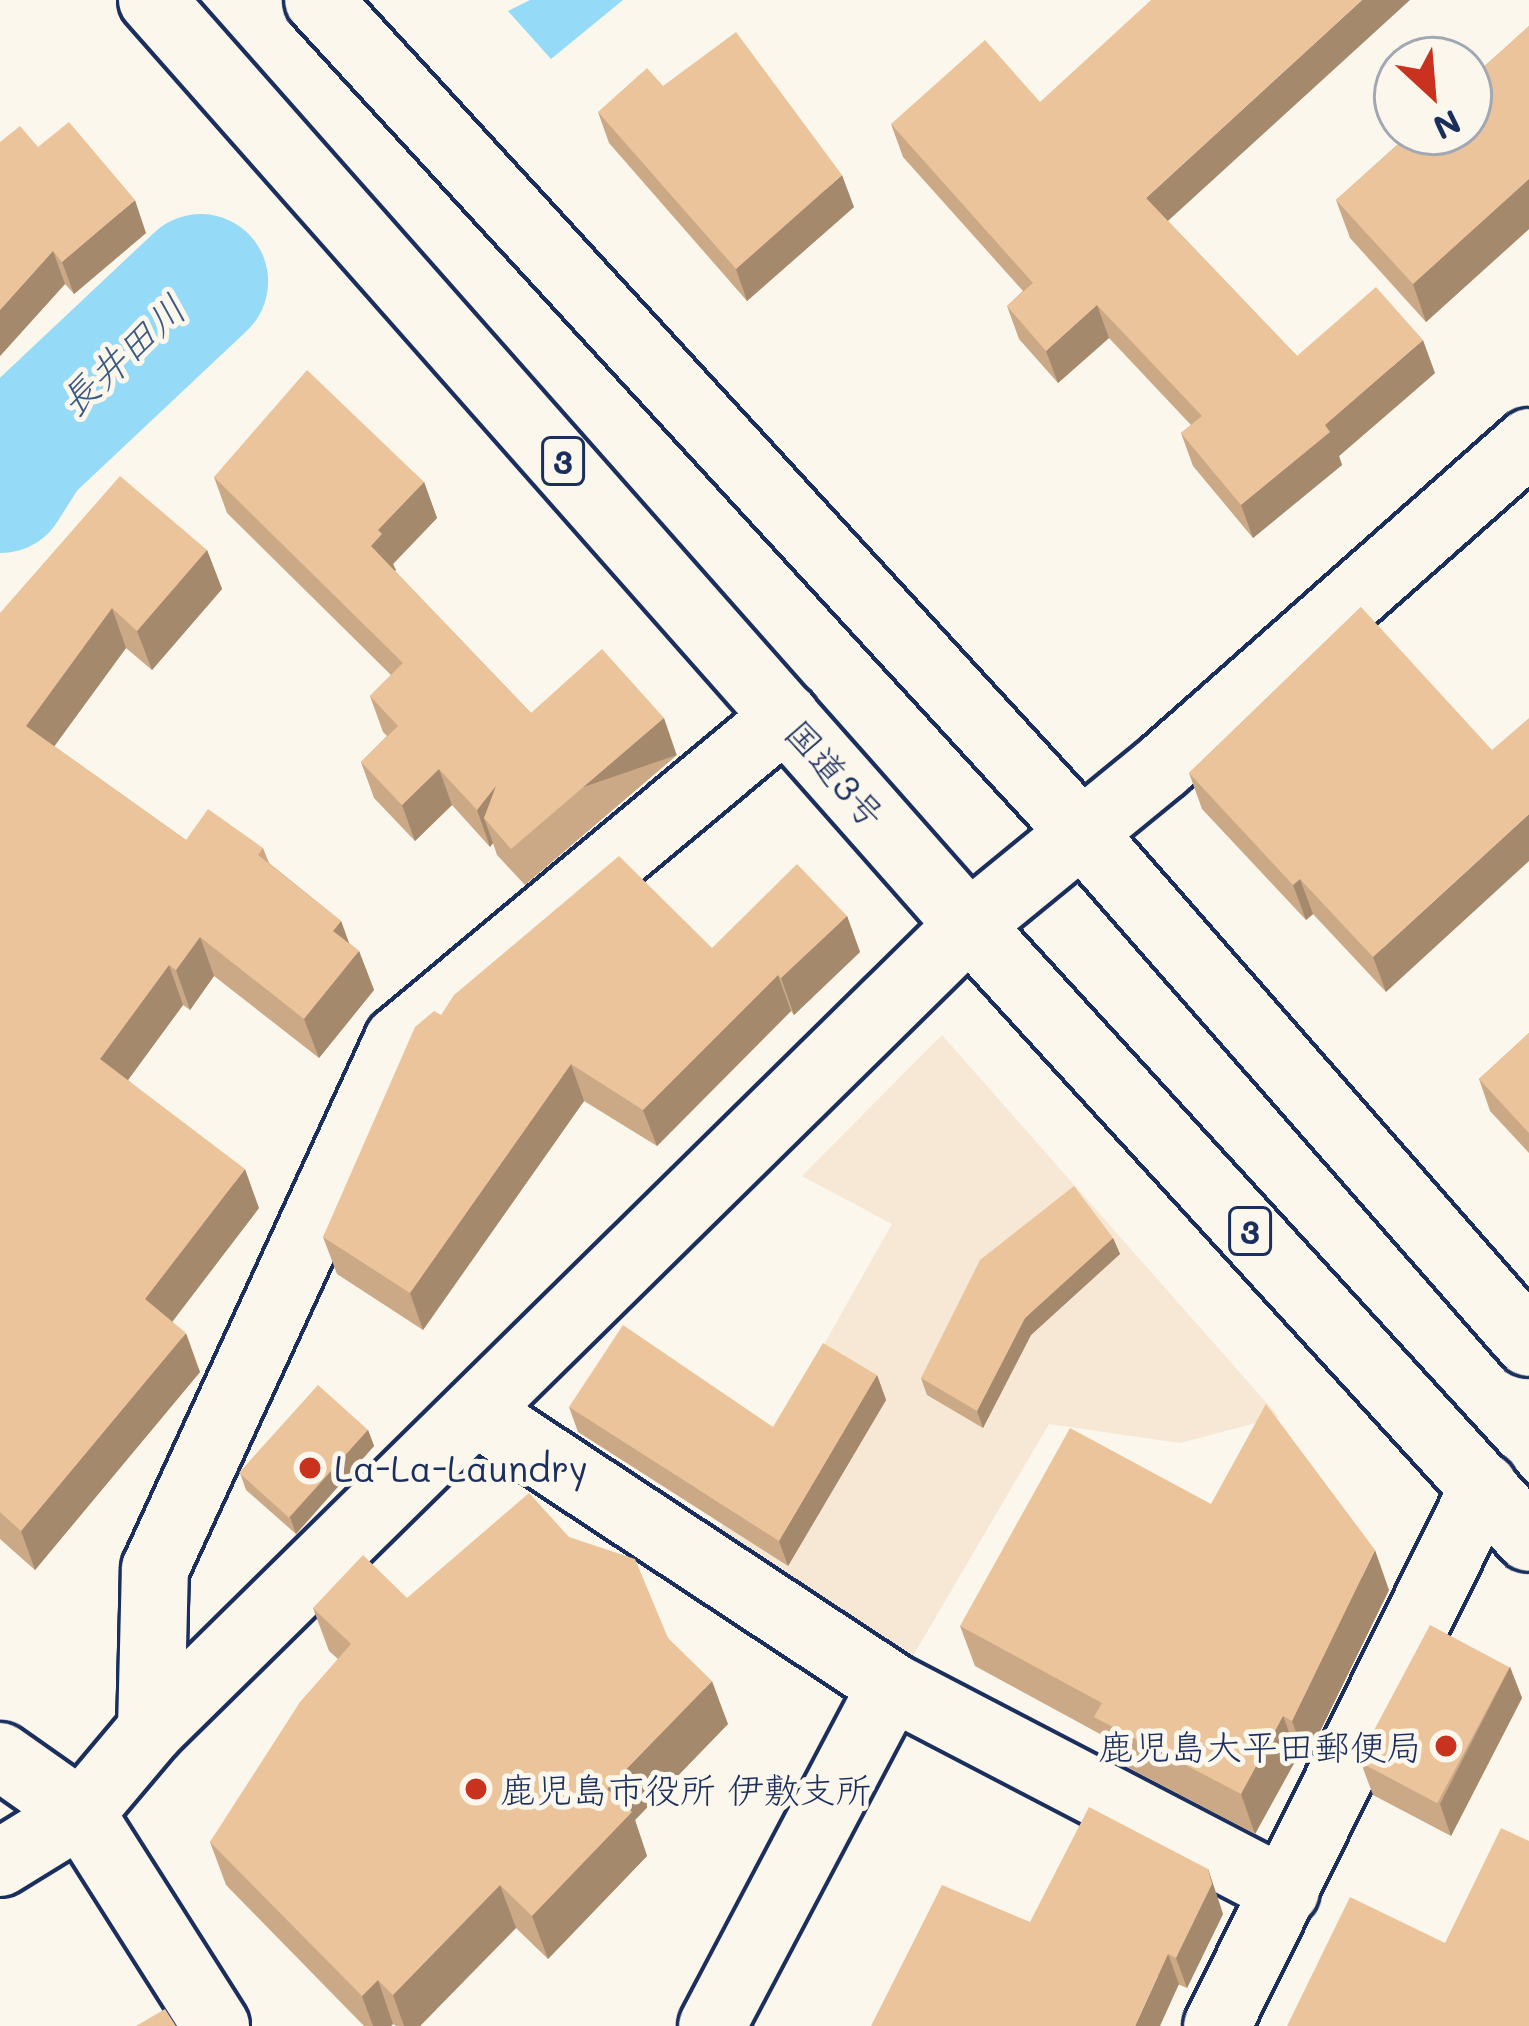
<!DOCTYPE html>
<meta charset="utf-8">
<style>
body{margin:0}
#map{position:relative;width:1529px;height:2026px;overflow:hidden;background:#fbf7ec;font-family:Mali,"Klee One",sans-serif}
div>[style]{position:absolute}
.built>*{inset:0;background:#f6e8d4}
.water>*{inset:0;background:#95dbf7}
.river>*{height:135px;margin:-67.5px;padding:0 67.5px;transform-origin:67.5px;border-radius:67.5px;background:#95dbf7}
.roads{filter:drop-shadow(3px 0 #1b2f5e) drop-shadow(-3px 0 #1b2f5e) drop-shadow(0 3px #1b2f5e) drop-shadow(0 -3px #1b2f5e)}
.street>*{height:66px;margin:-33px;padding:0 33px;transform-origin:33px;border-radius:33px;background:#fbf7ec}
.secondary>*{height:66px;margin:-33px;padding:0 33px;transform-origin:33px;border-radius:33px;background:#fbf7ec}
.highway>*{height:66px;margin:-33px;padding:0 33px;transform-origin:33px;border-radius:33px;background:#fbf7ec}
.wall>*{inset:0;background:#cba986}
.shaded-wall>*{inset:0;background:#a5896d;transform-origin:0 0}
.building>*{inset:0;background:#ecc49c;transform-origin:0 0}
.dots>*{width:33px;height:33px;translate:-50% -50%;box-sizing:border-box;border:6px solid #fbf7ec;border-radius:50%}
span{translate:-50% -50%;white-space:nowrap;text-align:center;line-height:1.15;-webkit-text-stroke:10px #fbf7ec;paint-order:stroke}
.shield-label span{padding:3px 9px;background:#fbf7ec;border:3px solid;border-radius:9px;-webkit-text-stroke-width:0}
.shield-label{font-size:33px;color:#1b2f5e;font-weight:700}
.street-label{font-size:36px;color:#1b2f5e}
.poi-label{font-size:36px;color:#1b2f5e}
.left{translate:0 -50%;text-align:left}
.right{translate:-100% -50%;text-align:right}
.water-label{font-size:39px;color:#3a5a84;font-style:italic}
.north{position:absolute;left:1373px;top:36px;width:120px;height:120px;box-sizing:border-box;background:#fbf7ec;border:3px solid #a1a7b3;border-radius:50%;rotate:154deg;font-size:33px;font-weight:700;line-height:48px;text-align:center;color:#1b2f5e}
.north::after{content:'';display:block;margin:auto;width:42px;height:54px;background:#c8321e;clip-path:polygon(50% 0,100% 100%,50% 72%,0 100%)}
</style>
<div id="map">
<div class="built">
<div style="clip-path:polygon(942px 1035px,1279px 1417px,1180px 1443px,1049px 1424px,907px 1666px,715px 1537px,892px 1224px,802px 1176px)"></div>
</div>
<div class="water">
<div style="clip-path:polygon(530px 0,623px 0,551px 59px,508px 11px)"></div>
</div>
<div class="river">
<div style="left:0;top:485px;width:45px;rotate:-57.7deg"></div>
<div style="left:24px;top:447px;width:242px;rotate:-43.3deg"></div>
</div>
<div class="roads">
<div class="street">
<div style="left:969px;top:925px;width:251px;rotate:-39.3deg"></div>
<div style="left:1163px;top:766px;width:489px;rotate:-41.5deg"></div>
<div style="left:476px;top:1412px;width:497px;rotate:33.4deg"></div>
<div style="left:891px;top:1686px;width:445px;rotate:27.5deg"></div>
<div style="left:151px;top:1730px;width:161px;rotate:-88.6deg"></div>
<div style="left:155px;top:1569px;width:582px;rotate:-65.33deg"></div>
<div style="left:398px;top:1040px;width:505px;rotate:-39.86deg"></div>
<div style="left:0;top:1756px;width:99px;rotate:35.1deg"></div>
<div style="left:81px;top:1813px;width:252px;rotate:57.6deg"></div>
<div style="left:712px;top:2026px;width:384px;rotate:-62.2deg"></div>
<div style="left:1217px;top:2026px;width:602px;rotate:-63.69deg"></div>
</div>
<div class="secondary">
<div style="left:0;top:1863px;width:95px;rotate:-31.7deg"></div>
<div style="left:81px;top:1813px;width:109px;rotate:-49.9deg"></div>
<div style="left:151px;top:1730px;width:1148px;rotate:-44.54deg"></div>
</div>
<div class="highway">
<div style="left:152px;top:0;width:1234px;rotate:48.55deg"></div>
<div style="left:969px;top:925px;width:830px;rotate:47.59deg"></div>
<div style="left:318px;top:0;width:1130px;rotate:47.47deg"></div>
<div style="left:1082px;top:833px;width:678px;rotate:48.77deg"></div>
</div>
</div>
<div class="wall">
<div style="clip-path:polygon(1529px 26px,1529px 229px,1426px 322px,1350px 238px,1336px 200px)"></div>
<div style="clip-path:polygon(663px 86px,854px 207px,747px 301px,609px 143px,598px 112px)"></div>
<div style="clip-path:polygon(1040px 102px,1168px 221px,1297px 356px,1435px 373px,1339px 456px,1342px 465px,1253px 538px,1193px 466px,1181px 433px,1191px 425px,1109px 338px,1058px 383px,1019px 339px,1007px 306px,1023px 291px,903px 157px,891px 124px)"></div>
<div style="clip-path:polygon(0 142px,38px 147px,146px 233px,74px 294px,65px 284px,0 356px)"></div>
<div style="clip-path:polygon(214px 477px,424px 482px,437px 518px,393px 564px,395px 571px,531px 713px,677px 755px,525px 885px,497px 855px,493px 843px,490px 847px,452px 805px,415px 841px,374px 798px,361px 762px,387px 736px,383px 732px,370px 696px,391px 675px,227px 513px)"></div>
<div style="clip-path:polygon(207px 550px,222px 589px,152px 670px,126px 648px,54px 746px,186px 840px,263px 848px,269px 863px,341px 921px,349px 943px,359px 951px,374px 990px,319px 1058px,214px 976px,190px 1010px,183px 1005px,128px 1080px,259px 1208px,172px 1321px,200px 1372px,35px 1570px,0 1539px,0 613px)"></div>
<div style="clip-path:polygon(1361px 607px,1386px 992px,1313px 914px,1306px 920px,1202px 809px,1189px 773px)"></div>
<div style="clip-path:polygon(847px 916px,860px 952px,794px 1015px,791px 1011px,657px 1146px,584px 1101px,423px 1330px,337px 1274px,323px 1237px,441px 1015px)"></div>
<div style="clip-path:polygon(1529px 1033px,1529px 1153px,1490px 1111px,1479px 1079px)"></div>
<div style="clip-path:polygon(1113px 1238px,1120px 1254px,1031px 1335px,983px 1428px,927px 1395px,921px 1378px)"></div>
<div style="clip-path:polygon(877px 1375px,886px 1400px,788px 1566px,578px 1432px,569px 1407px,773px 1427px)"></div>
<div style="clip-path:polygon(368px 1430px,374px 1446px,296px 1534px,246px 1490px,240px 1473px)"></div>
<div style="clip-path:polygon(1211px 1504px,1389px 1590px,1306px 1760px,1298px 1756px,1255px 1834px,1108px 1757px,1100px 1734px,975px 1666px,960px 1626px)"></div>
<div style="clip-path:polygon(569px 1537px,668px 1638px,728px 1724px,635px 1820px,647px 1856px,548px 1959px,516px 1928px,420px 2026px,396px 2026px,393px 2024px,391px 2026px,364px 2026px,226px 1885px,210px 1842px,338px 1659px,329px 1651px,313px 1608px,407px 1598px)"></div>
<div style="clip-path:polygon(1510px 1667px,1522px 1698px,1451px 1836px,1373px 1795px,1361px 1763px)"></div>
<div style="clip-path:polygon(1208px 1869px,1223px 1914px,1187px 1988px,1030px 1922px)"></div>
</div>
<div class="shaded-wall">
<div style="clip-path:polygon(1362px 0,1410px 0,1158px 230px,1146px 198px)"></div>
<div style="clip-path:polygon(842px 175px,854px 207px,747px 301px,736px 269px)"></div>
<div style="clip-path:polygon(1529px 179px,1529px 229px,1426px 322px,1413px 284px)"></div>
<div style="clip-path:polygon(135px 200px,146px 233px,74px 294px,62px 262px)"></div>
<div style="clip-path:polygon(53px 251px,65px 284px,0 356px,0 310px)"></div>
<div style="clip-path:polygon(1097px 305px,1109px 338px,1058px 383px,1046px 351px)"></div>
<div style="clip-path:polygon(1423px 340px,1435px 373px,1339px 456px,1342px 465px,1253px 538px,1241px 505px,1325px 425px)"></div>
<div style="clip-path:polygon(424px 482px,437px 518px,393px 564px,396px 570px,384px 582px,371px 546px,378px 530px)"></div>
<div style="clip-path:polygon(207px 550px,222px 589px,152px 670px,137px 631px)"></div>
<div style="clip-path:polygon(112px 608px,126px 648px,40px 766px,26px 726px)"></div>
<div style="left:664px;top:718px;width:39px;height:201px;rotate:71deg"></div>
<div style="clip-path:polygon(439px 769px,452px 805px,415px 841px,402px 805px)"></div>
<div style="clip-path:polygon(496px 786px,484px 818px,493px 843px,490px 847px,477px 810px)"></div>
<div style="clip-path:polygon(1529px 814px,1529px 861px,1386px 992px,1373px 957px)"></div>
<div style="clip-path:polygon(1300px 879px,1313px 914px,1306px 920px,1293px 885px)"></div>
<div style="clip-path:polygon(847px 916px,860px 952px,794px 1015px,781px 978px)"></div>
<div style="clip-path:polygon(341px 921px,354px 957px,359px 951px,374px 990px,319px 1058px,304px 1019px,333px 931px)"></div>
<div style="clip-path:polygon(200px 937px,214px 976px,190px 1010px,176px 970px)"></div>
<div style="clip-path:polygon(169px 965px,183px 1005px,114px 1099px,100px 1059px)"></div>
<div style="clip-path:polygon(778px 975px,791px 1011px,657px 1146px,643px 1110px)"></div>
<div style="clip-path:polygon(571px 1064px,584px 1101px,423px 1330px,410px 1293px)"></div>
<div style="clip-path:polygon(245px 1169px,259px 1208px,160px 1338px,145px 1299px)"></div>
<div style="clip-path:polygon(1113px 1238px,1120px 1254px,1031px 1335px,983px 1428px,977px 1411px,1025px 1318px)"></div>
<div style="clip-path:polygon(186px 1333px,200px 1372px,35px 1570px,21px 1531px)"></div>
<div style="clip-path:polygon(877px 1375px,886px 1400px,788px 1566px,779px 1541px)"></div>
<div style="clip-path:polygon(368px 1430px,374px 1446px,296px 1534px,290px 1517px)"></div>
<div style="clip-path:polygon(1375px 1550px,1389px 1590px,1306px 1760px,1292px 1721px)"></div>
<div style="clip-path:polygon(1510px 1667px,1522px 1698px,1451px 1836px,1440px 1804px)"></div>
<div style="clip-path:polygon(712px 1681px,728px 1724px,635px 1820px,647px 1856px,548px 1959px,532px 1916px,607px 1789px)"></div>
<div style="clip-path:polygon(1283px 1716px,1298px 1756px,1255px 1834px,1241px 1794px)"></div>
<div style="clip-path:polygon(1208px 1869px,1223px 1914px,1187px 1988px,1176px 1958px)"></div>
<div style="clip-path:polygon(500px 1885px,516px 1928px,420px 2026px,404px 2026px,393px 1995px)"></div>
<div style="clip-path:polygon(1168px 1954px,1179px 1984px,1160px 2026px,1135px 2026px)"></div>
<div style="clip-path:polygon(378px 1980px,393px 2024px,391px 2026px,373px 2026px,362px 1996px)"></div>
</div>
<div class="building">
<div style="clip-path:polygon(1151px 0,1362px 0,1146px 198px,1297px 356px,1376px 287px,1423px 340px,1325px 425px,1330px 432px,1241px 505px,1181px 433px,1202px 416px,1097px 305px,1046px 351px,1007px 306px,1033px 283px,891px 124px,985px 40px,1040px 102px)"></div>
<div style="clip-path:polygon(1529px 26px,1529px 179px,1413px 284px,1336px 200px,1412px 132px,1469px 132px,1469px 81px)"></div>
<div style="clip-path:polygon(736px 32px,842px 175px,736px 269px,598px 112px,647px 68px,663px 86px)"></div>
<div style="clip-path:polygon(69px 122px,135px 200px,62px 262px,53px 251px,0 310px,0 142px,20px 126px,38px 147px)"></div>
<div style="clip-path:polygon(307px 370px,424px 482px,378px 530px,382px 534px,371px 546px,531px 713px,602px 649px,664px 718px,511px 849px,484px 818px,496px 786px,477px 810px,439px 769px,402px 805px,361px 762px,398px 726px,370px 696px,403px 663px,214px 477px)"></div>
<div style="clip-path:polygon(120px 476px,207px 550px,137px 631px,112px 608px,26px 726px,186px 840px,208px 809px,263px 848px,258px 855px,341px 921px,333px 931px,359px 951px,304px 1019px,200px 937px,176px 970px,169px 965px,100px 1059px,245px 1169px,145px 1299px,186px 1333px,21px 1531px,0 1512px,0 613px)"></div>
<div style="clip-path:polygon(1361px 607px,1492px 750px,1529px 718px,1529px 814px,1373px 957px,1300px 879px,1293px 885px,1189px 773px)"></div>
<div style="clip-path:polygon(619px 856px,712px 948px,797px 864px,847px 916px,781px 978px,778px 975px,643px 1110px,571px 1064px,410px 1293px,323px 1237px,415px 1027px,434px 1011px,441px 1015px,454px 995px)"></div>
<div style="clip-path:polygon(1529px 1033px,1529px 1133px,1479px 1079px)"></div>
<div style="clip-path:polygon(1074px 1186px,1113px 1238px,1025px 1318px,977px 1411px,921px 1378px,980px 1260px)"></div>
<div style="clip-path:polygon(623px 1325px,773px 1427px,823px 1343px,877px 1375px,779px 1541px,569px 1407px)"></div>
<div style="left:318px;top:1385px;width:67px;height:118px;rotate:42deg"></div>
<div style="clip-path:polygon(1266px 1404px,1375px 1550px,1292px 1721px,1283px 1716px,1241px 1794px,1094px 1717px,1102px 1703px,960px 1626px,1070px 1428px,1211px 1504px)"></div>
<div style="clip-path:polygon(529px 1493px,569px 1537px,635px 1559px,668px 1638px,712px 1681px,607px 1789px,632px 1812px,532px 1916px,500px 1885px,393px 1995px,378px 1980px,362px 1996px,210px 1842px,300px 1702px,351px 1644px,313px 1608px,363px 1555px,407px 1598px)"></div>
<div style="left:1430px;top:1625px;width:90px;height:154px;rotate:28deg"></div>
<div style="clip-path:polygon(1089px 1807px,1208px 1869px,1212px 1884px,1176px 1958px,1168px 1954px,1135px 2026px,871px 2026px,942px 1885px,1030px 1922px)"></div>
<div style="clip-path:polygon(1501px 1828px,1529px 1841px,1529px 2026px,1287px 2026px,1350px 1897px,1445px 1943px)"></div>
<div style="clip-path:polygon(165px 2009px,176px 2026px,136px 2026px)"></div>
</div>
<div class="dots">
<div style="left:310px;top:1468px;background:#c8321e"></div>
<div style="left:1446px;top:1746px;background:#c8321e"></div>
<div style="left:476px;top:1789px;background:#c8321e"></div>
</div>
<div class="shield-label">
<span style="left:563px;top:461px">3</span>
<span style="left:1250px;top:1231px">3</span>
</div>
<div class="street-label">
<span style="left:836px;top:773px;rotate:49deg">国道3号</span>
</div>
<div class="poi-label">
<span class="left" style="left:334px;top:1468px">La-La-Laundry</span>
<span class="right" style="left:1422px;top:1746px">鹿児島大平田郵便局</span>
<span class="left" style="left:500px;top:1789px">鹿児島市役所 伊敷支所</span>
</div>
<div class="water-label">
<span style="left:122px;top:355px;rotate:-43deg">長井田川</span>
</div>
<div class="north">N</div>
</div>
